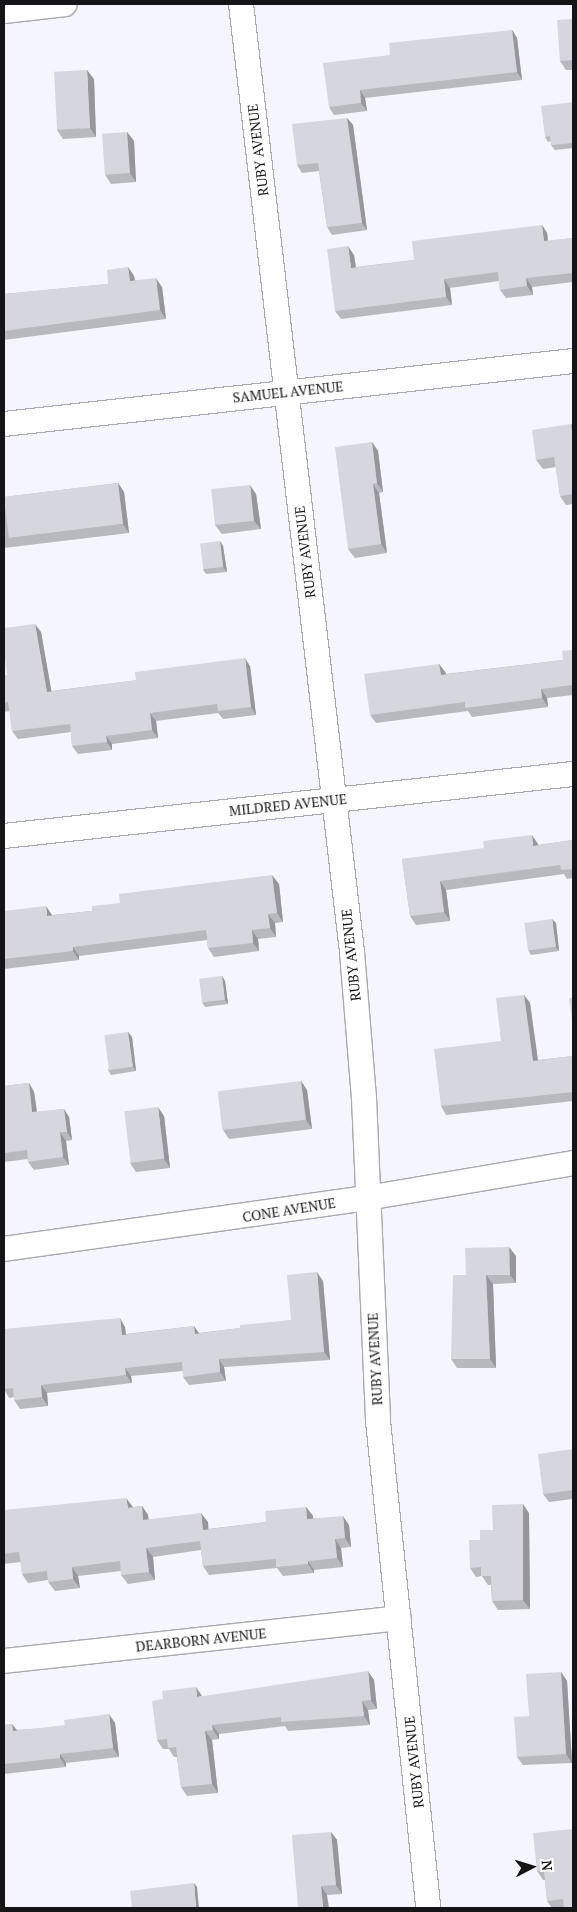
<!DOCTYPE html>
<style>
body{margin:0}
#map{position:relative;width:577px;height:1912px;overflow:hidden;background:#f4f5fd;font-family:"PT Serif",serif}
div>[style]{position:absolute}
.roads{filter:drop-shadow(1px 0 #a8a9b0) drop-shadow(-1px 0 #a8a9b0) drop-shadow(0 1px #a8a9b0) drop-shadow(0 -1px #a8a9b0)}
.minor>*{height:24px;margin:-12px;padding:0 12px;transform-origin:12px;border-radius:12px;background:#fff}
.wall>*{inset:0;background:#b8b9bf}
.shaded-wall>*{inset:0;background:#96969b}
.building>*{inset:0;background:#d6d7de;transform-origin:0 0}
span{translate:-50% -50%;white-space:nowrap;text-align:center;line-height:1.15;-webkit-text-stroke:5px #fff;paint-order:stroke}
.street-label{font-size:14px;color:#151518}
.frame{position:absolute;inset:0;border:5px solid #151518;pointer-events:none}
.north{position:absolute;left:507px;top:1842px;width:50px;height:50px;-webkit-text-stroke:4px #fff;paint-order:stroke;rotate:85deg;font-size:14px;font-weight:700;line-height:20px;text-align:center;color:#151518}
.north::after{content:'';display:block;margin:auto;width:18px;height:22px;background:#151518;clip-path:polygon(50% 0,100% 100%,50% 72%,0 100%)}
</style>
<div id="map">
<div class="roads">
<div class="minor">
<div style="left:241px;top:4px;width:954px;rotate:83.32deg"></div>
<div style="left:352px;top:952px;width:146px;rotate:85.3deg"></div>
<div style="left:364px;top:1098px;width:323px;rotate:87.5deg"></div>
<div style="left:378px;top:1421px;width:490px;rotate:84.1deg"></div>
<div style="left:4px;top:11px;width:61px;rotate:-6.5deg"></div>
<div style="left:4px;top:424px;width:572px;rotate:-6.32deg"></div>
<div style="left:4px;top:836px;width:572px;rotate:-6.22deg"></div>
<div style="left:4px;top:1249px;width:367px;rotate:-8deg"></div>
<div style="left:367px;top:1198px;width:209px;rotate:-9.6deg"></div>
<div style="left:4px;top:1661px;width:397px;rotate:-6.2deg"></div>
</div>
</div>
<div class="wall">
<div style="clip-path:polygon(573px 19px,573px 70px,566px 70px,560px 61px)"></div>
<div style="clip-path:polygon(512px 30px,517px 38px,522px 80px,365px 98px,367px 111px,334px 115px,329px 107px,390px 55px)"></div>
<div style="clip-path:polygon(94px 79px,96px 137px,63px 139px,57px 130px)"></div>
<div style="clip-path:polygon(573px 102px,573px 148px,555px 150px,551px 145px,551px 141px,548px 142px,545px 137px)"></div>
<div style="clip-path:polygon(347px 118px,353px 125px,367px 230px,332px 235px,327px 227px,319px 171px,302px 173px,297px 165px)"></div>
<div style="clip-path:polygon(127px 132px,134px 141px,136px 182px,111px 184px,105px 175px)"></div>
<div style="clip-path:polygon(542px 225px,547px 233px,548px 241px,573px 238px,573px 282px,532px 287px,533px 295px,506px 298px,500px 290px,499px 281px,450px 288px,452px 305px,341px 319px,335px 311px,354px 255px,356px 267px,414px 260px)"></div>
<div style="clip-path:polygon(128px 267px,134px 276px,135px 280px,162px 287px,166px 319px,4px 340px,4px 294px,108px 284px)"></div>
<div style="clip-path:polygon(571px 424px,573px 427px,573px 504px,566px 505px,560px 496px,556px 467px,543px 469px,536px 460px)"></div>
<div style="clip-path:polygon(372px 442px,378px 451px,383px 492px,379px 493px,387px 553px,355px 558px,348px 549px)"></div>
<div style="clip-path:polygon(118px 483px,124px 492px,129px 533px,4px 548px,4px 497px)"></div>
<div style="clip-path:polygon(256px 494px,261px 529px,222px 534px,215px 525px)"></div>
<div style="clip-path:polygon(220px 541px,223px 546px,227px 572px,206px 574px,203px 570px)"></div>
<div style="clip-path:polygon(41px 632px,51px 691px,250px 666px,256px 715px,223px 719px,218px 713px,156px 721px,158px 738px,112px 744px,112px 750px,78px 754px,72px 746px,71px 732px,18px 739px,12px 731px,10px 711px,4px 712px,4px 675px,7px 675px)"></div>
<div style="clip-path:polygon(573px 650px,573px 695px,547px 698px,548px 707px,472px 717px,468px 711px,376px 723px,370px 715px,439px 664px,446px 674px,563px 660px)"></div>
<div style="clip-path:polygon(573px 840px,573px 878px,567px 879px,564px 874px,446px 890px,450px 921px,416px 925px,410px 916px,402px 859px,538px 844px,538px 845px)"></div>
<div style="clip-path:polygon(279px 884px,283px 922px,275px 923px,276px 937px,258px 939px,259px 951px,214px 957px,208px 948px,207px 940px,79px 956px,79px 960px,4px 969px,4px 911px,52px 915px,92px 911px)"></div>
<div style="clip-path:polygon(556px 923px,559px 951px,531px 955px,528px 950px)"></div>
<div style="clip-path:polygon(222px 976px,225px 981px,228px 1004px,205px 1007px,202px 1002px)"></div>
<div style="clip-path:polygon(524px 995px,530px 1003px,538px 1060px,573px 1056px,573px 1101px,446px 1115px,441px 1106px,501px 1041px)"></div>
<div style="clip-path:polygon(128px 1032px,132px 1037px,136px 1071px,111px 1075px,108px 1070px)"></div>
<div style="clip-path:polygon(301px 1081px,307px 1090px,312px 1129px,229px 1139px,223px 1130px)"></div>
<div style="clip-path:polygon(29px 1083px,34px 1092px,37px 1112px,64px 1109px,69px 1117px,72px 1140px,66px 1141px,69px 1165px,34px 1170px,28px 1162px,28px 1159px,4px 1162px,4px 1086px)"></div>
<div style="clip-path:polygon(164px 1116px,170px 1168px,136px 1172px,130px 1163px)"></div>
<div style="clip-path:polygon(516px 1256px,516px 1283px,493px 1284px,496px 1368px,457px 1368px,451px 1359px,466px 1275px)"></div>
<div style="clip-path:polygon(323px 1281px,330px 1360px,224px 1367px,226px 1381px,189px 1385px,183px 1377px,183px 1371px,131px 1376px,132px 1383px,47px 1393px,48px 1406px,20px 1409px,14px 1400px,14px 1397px,9px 1398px,4px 1389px,4px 1329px,125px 1327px,126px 1334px,194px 1326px,199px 1333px,240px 1328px,291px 1320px)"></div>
<div style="clip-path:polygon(573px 1449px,573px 1499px,549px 1502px,543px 1494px)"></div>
<div style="clip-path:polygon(142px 1506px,148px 1515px,148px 1520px,208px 1522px,208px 1529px,266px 1522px,306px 1507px,313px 1516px,313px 1518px,349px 1525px,351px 1547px,341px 1548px,343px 1567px,314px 1570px,314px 1573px,283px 1576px,277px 1568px,209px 1575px,203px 1566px,201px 1550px,153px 1557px,155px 1580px,128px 1584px,121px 1575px,121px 1571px,78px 1576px,80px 1588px,55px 1591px,48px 1582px,48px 1580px,28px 1583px,22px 1574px,21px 1562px,4px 1564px,4px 1510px,133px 1507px)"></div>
<div style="clip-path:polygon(529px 1513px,530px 1609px,498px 1610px,492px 1601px,491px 1585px,488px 1585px,482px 1576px,476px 1577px,470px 1568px,480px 1540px,493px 1530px)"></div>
<div style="clip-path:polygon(561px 1672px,567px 1681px,572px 1763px,523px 1765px,517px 1757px,529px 1716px)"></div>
<div style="clip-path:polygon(374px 1680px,377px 1709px,368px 1710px,370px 1725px,288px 1731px,285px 1726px,219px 1734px,219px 1739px,212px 1740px,218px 1793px,187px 1796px,181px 1787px,177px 1757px,174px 1757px,169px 1749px,163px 1749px,157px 1740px)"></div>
<div style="clip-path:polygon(115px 1723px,119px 1757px,66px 1763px,66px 1767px,4px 1774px,4px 1725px,12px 1724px,17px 1730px)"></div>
<div style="clip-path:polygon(573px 1829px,573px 1908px,552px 1908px,547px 1901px,545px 1880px,543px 1880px,537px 1871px)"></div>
<div style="clip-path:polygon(331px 1832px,337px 1840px,342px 1894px,327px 1895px,298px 1908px)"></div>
</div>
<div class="shaded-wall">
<div style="clip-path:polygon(512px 30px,517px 38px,522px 80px,517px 72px)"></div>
<div style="clip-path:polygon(87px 70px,94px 79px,96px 137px,90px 128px)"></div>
<div style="clip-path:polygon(360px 90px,365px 98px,367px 111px,361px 103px)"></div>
<div style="clip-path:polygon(347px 118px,353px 125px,367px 230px,362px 223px)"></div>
<div style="clip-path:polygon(127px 132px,134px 141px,136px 182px,130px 173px)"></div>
<div style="clip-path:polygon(542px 225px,547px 233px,549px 250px,544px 241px)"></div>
<div style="clip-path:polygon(348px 246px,354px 255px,357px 276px,351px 268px)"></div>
<div style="clip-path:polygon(128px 267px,134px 276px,136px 290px,130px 281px)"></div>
<div style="clip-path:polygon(156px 278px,162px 287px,166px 319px,160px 310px)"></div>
<div style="clip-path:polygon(526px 278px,532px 287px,533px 295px,527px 286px)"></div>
<div style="clip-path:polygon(444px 279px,450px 288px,452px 305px,446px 297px)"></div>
<div style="clip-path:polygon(571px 424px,573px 427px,573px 441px)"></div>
<div style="clip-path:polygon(372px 442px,378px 451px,383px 492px,377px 483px)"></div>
<div style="clip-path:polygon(118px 483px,124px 492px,129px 533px,123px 524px)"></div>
<div style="clip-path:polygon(373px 484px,379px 493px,387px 553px,381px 544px)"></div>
<div style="clip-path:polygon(250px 485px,256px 494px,261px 529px,254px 521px)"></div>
<div style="clip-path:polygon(220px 541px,223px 546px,227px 572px,223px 567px)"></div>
<div style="clip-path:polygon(35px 624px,41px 632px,53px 700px,47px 692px)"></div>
<div style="clip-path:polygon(245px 658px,250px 666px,256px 715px,251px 707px)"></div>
<div style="clip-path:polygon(439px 664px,446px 673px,447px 684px,441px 675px)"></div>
<div style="clip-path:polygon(541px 689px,547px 698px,548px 707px,542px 698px)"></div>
<div style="clip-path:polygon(150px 713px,156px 721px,158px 738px,152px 730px)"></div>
<div style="clip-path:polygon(106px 736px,112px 744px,112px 750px,107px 742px)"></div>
<div style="clip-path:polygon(532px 835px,538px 844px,539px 855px,533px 846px)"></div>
<div style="clip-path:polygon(272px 875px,279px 884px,283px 922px,277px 913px)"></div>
<div style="clip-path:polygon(440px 881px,446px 890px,450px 921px,444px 912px)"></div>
<div style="clip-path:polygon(46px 906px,52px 915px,53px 925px,47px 916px)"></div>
<div style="clip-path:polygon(268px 914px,275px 923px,276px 937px,270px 928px)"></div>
<div style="clip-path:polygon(552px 919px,556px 923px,559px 951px,556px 947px)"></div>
<div style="clip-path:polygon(252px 930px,258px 939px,259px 951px,253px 943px)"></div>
<div style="clip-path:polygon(73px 947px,79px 956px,79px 960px,73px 951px)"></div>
<div style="clip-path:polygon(222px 976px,225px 981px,228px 1004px,225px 1000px)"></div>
<div style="clip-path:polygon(524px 995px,530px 1003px,539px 1069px,533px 1061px)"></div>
<div style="clip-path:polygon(128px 1032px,132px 1037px,136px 1071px,133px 1067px)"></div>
<div style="clip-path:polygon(301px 1081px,307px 1090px,312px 1129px,306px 1120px)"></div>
<div style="clip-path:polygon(29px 1083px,34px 1092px,38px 1120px,32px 1112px)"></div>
<div style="clip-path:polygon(158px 1107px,164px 1116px,170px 1168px,164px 1159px)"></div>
<div style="clip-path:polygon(64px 1109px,69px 1117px,72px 1140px,67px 1132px)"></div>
<div style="clip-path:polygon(60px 1132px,66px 1141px,69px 1165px,63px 1157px)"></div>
<div style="clip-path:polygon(509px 1247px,516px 1256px,516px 1283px,510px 1275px)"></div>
<div style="clip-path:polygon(317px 1272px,323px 1281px,330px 1360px,324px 1352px)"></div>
<div style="clip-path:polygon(486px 1275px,493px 1284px,496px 1368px,490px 1359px)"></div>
<div style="clip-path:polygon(120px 1318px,125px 1327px,127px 1343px,122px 1335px)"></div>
<div style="clip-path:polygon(194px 1326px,200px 1335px,195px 1334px)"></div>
<div style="clip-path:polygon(219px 1359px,224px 1367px,226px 1381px,220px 1372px)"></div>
<div style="clip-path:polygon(125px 1368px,131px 1376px,132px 1383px,126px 1375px)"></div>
<div style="clip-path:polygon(41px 1385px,47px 1393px,48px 1406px,42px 1397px)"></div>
<div style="clip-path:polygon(126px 1498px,133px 1507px,128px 1508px)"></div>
<div style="clip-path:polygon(523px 1504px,529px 1513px,530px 1609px,523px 1600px)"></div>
<div style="clip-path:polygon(142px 1506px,148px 1515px,150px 1529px,143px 1520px)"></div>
<div style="clip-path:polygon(306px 1507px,313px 1516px,314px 1528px,307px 1519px)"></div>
<div style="clip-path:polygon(201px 1513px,208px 1522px,209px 1539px,203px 1530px)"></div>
<div style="clip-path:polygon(343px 1516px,349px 1525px,351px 1547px,345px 1538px)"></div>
<div style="clip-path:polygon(335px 1539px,341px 1548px,343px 1567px,337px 1558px)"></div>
<div style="clip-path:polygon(146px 1548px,153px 1557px,155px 1580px,149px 1572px)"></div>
<div style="clip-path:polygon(308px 1561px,314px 1570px,314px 1573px,308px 1564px)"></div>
<div style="clip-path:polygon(72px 1567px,78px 1576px,80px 1588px,73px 1579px)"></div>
<div style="clip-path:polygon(368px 1671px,374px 1680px,377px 1709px,371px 1700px)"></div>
<div style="clip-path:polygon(561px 1672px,567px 1681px,572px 1763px,566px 1754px)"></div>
<div style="clip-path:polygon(196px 1687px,202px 1696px,197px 1697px)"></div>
<div style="clip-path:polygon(362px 1701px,368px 1710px,370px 1725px,364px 1716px)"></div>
<div style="clip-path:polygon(109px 1714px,115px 1723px,119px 1757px,113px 1748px)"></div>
<div style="clip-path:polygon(12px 1724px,18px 1732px,13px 1731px)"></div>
<div style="clip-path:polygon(212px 1725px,219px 1734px,219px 1739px,213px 1730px)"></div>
<div style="clip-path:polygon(205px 1731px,212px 1740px,218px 1793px,212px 1784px)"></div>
<div style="clip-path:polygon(60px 1754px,66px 1763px,66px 1767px,60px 1758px)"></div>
<div style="clip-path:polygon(331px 1832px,337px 1840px,342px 1894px,336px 1885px)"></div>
<div style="clip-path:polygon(194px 1883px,197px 1887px,199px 1908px,196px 1908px)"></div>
<div style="clip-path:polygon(321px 1886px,327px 1895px,329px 1908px,323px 1908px)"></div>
</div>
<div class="building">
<div style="clip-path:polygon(573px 19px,573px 60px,560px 61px,557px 20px)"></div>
<div style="clip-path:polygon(512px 30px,517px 72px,360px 90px,361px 103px,329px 107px,323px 63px,390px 55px,389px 43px)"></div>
<div style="left:87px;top:70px;width:58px;height:33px;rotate:87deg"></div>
<div style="clip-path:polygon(573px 102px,573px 143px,551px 145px,550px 136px,545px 137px,541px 106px)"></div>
<div style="clip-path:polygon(347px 118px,362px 223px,327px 227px,318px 163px,297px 165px,292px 124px)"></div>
<div style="left:127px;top:132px;width:41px;height:25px;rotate:86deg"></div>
<div style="clip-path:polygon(542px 225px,544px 241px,573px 238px,573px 273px,526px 278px,527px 286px,500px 290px,498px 272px,444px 279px,446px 297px,335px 311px,327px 249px,348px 246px,351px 268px,414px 260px,412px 241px)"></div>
<div style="clip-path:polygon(128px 267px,130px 281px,156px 278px,160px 310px,4px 331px,4px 294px,108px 284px,107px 270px)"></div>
<div style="clip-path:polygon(571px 424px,573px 441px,573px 494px,560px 496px,554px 457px,536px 460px,532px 430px)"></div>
<div style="clip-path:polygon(372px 442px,377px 483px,373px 484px,381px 544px,348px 549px,335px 447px)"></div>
<div style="left:118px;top:483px;width:41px;height:115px;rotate:83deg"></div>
<div style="left:250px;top:485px;width:36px;height:39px;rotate:84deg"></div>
<div style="left:220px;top:541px;width:26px;height:20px;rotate:83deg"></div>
<div style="clip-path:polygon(35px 624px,47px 692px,136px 680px,135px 672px,245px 658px,251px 707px,218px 711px,217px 704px,150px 713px,152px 730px,106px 736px,107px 742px,72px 746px,70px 724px,12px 731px,8px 702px,4px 703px,4px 675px,7px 675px,4px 648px,4px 628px)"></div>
<div style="clip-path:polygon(573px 650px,573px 685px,541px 689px,542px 698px,465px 708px,465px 702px,370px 715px,364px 674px,439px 664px,441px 675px,563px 660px,562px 651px)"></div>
<div style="clip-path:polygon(532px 835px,533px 846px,573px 840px,573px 869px,561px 870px,560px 865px,440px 881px,444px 912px,410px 916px,402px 859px,484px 848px,483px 841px)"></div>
<div style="clip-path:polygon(272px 875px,277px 913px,268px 914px,270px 928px,252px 930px,253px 943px,208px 948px,206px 930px,73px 947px,73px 951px,4px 959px,4px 911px,46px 906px,47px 916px,92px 911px,92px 906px,120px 903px,119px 894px)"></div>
<div style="left:552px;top:919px;width:28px;height:28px;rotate:82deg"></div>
<div style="left:222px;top:976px;width:24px;height:23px;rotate:83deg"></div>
<div style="clip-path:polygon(524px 995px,533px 1061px,573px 1056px,573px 1092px,441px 1106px,434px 1049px,501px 1041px,496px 998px)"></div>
<div style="clip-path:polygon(569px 998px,573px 998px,573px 1026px)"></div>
<div style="left:128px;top:1032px;width:35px;height:24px;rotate:82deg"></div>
<div style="left:301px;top:1081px;width:39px;height:84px;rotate:83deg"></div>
<div style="clip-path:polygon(29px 1083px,32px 1112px,64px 1109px,67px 1132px,60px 1132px,63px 1157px,28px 1162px,27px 1150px,4px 1153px,4px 1086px)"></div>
<div style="left:158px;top:1107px;width:52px;height:34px;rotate:83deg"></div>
<div style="clip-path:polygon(509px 1247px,510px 1275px,486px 1275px,490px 1359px,451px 1359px,453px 1275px,466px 1275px,465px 1248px)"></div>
<div style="clip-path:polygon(317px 1272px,324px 1352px,219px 1359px,220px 1372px,183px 1377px,182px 1362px,125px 1368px,126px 1375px,41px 1385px,42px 1397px,14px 1400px,13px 1388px,4px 1389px,4px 1329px,120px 1318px,122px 1335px,194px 1326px,195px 1334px,240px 1328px,240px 1325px,291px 1320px,287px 1275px)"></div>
<div style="clip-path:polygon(573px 1449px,573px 1490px,543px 1494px,538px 1454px)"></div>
<div style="clip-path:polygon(126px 1498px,128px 1508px,142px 1506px,143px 1520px,201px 1513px,203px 1530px,266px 1522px,265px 1511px,306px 1507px,307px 1519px,343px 1516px,345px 1538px,335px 1539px,337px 1558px,308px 1561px,308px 1564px,276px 1567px,276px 1559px,203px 1566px,200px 1541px,146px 1548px,149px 1572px,121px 1575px,120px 1561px,72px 1567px,73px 1579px,48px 1582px,47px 1571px,22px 1574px,19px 1552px,4px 1554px,4px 1510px)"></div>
<div style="clip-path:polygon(523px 1504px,523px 1600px,492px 1601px,491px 1576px,481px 1576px,481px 1567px,470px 1568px,469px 1540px,480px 1540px,480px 1530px,493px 1530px,492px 1505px)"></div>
<div style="clip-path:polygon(368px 1671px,371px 1700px,362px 1701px,364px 1716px,281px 1722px,281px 1717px,212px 1725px,213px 1730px,205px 1731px,212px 1784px,181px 1787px,176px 1747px,168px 1748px,167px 1739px,157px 1740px,152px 1701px,163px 1699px,162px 1691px,196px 1687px,197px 1697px)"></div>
<div style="clip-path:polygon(561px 1672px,566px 1754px,517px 1757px,514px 1717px,529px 1716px,526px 1674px)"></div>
<div style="clip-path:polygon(109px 1714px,113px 1748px,60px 1754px,60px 1758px,4px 1764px,4px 1725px,12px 1724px,13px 1731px,65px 1725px,64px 1720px)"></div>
<div style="clip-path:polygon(573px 1829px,573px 1908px,564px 1908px,563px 1899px,547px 1901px,544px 1871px,537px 1871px,533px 1833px)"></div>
<div style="clip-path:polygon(331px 1832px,336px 1885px,321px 1886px,323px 1908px,298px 1908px,292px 1835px)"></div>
<div style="clip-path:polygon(194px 1883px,196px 1908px,132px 1908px,130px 1891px)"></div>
</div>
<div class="street-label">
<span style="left:258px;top:150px;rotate:-97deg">RUBY AVENUE</span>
<span style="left:288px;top:392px;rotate:-6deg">SAMUEL AVENUE</span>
<span style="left:305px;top:552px;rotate:-97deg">RUBY AVENUE</span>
<span style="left:288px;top:805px;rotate:-6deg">MILDRED AVENUE</span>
<span style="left:351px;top:955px;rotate:-96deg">RUBY AVENUE</span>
<span style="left:289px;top:1210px;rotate:-9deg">CONE AVENUE</span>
<span style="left:375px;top:1359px;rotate:-93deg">RUBY AVENUE</span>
<span style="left:201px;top:1640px;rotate:-6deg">DEARBORN AVENUE</span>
<span style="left:414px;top:1762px;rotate:-96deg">RUBY AVENUE</span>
</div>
<div class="frame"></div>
<div class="north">N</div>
</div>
